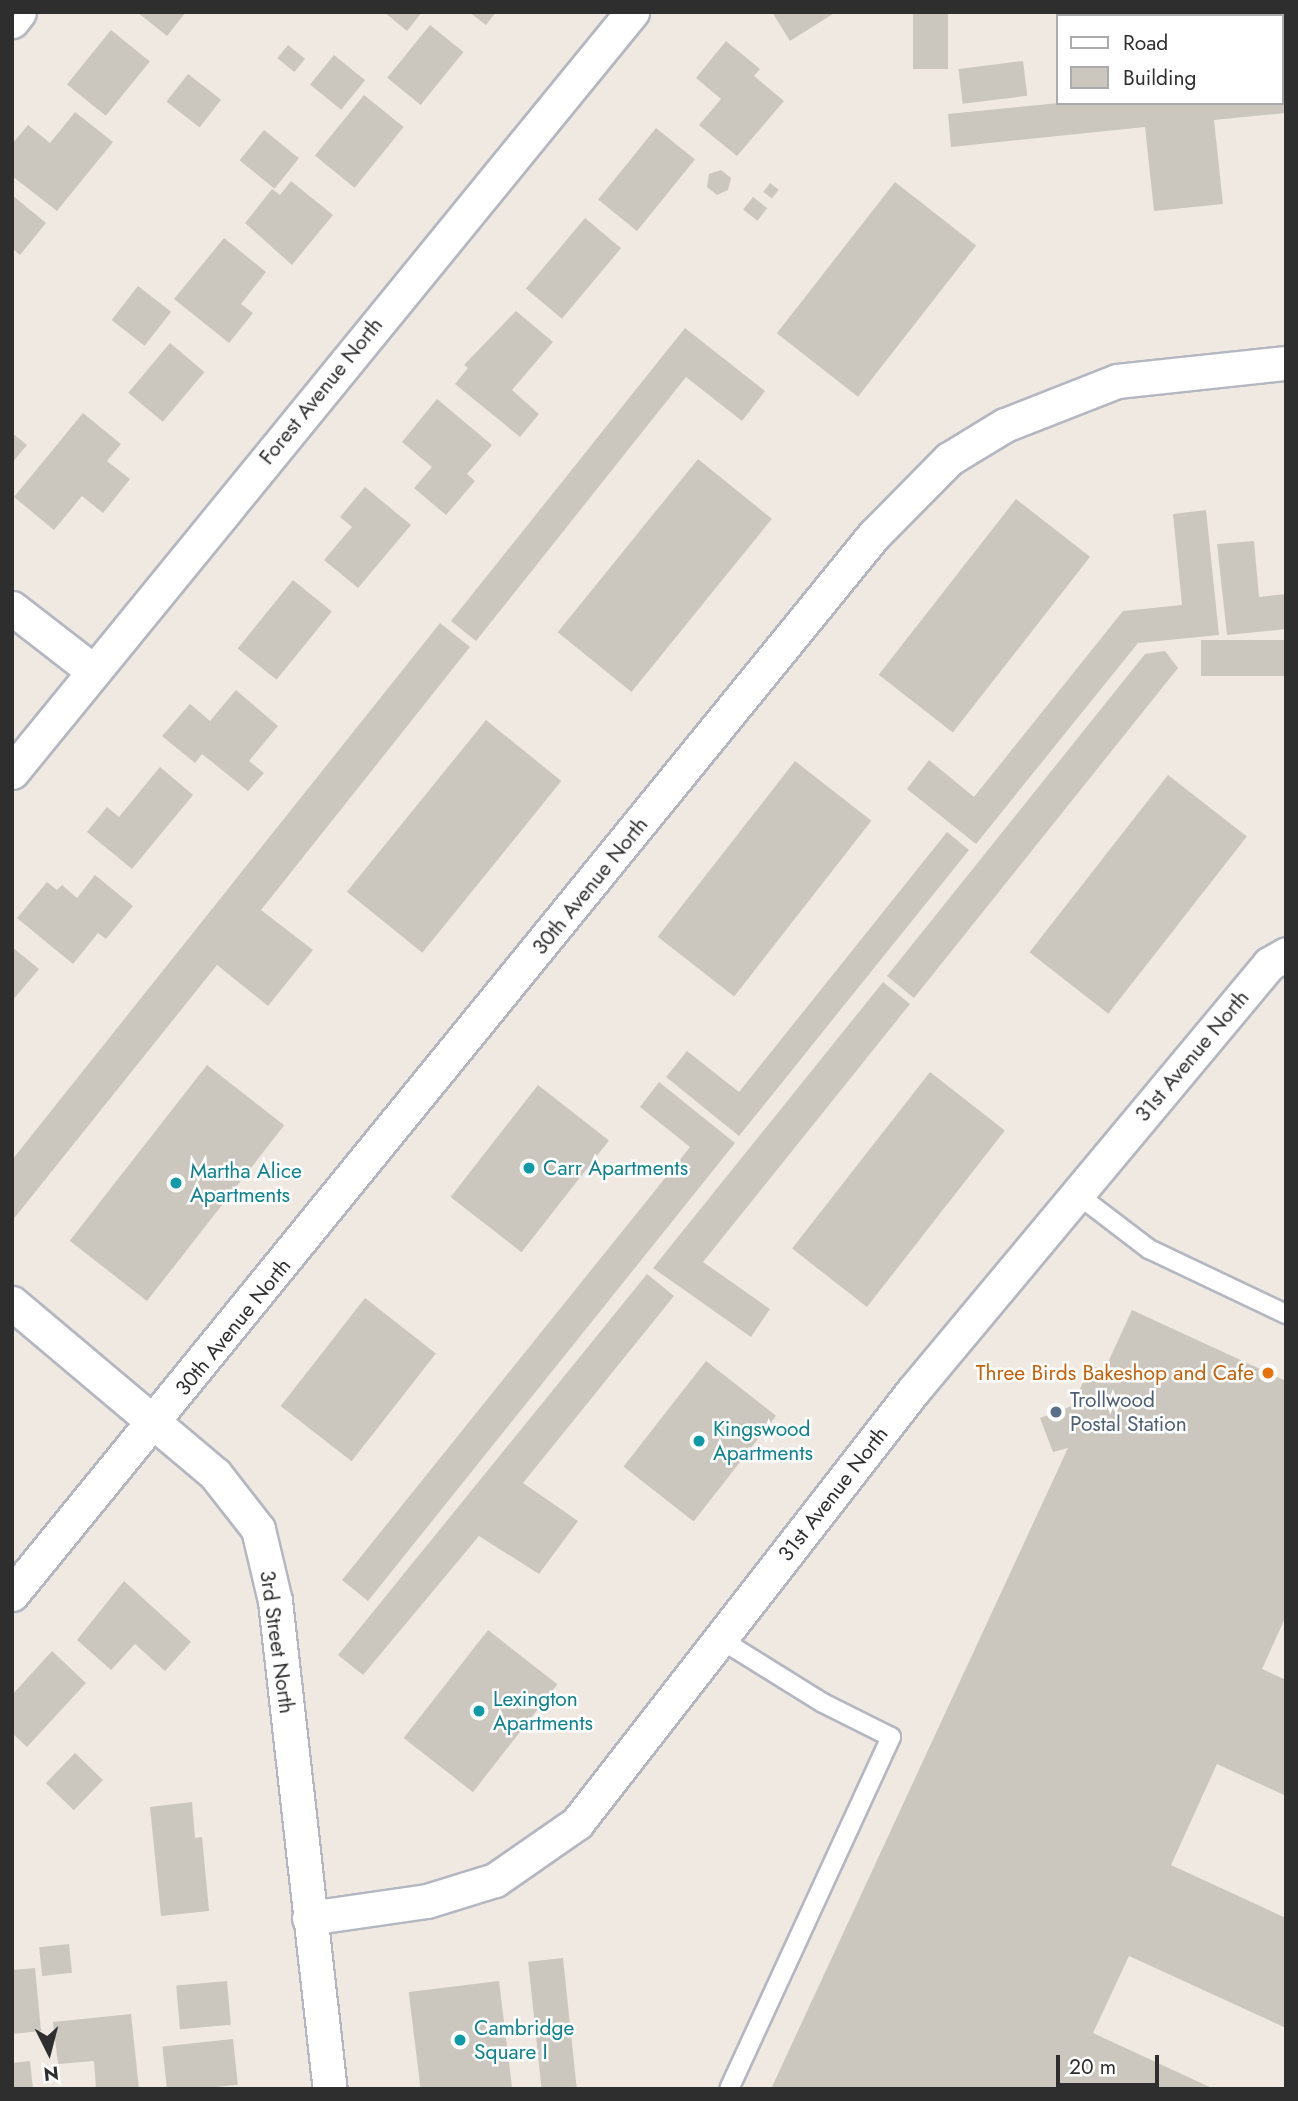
<!DOCTYPE html>
<style>
body{margin:0}
#map{position:relative;width:1298px;height:2101px;overflow:hidden;background:#efe9e1;font-family:Jost,sans-serif}
div>[style]{position:absolute}
.building>*{inset:0;background:#cbc7bf;transform-origin:0 0}
.roads{filter:drop-shadow(2px 0 #b4b7c1) drop-shadow(-2px 0 #b4b7c1) drop-shadow(0 2px #b4b7c1) drop-shadow(0 -2px #b4b7c1)}
.lane>*{height:18px;margin:-9px;padding:0 9px;transform-origin:9px;border-radius:9px;background:#fff}
.street>*{height:33px;margin:-16.5px;padding:0 16.5px;transform-origin:16.5px;border-radius:16.5px;background:#fff}
.dots>*{width:19px;height:19px;translate:-50% -50%;box-sizing:border-box;border:4px solid #fff;border-radius:50%}
span{translate:-50% -50%;white-space:nowrap;text-align:center;line-height:1.15;-webkit-text-stroke:5px #fff;paint-order:stroke}
.street-label{font-size:21px;color:#2e2e2e}
.culture-label{font-size:21px;color:#0d838f}
.left{translate:0 -50%;text-align:left}
.food-label{font-size:21px;color:#c56008}
.right{translate:-100% -50%;text-align:right}
.service-label{font-size:21px;color:#4e5e75}
.frame{position:absolute;inset:0;border:14px solid #2e2e2e;pointer-events:none}
.legend{position:absolute;left:1056px;top:14px;width:228px;height:91px;box-sizing:border-box;background:#fff;border:2px solid #ababab;margin:0;padding:9px 12px;list-style:none;font-size:21px;color:#2e2e2e}
.legend li{display:flex;align-items:center;gap:14px;height:35px}
.legend b{width:35px;border:2px solid #ababab}
.north{position:absolute;left:14px;top:2017px;width:70px;height:70px;-webkit-text-stroke:5px #fff;paint-order:stroke;rotate:174deg;font-size:19px;font-weight:700;line-height:28px;text-align:center;color:#2e2e2e}
.north::after{content:'';display:block;margin:auto;width:24px;height:32px;background:#2e2e2e;clip-path:polygon(50% 0,100% 100%,50% 72%,0 100%)}
.scale{position:absolute;left:1056px;top:2055px;width:103px;height:32px;box-sizing:border-box;border:4px solid #2e2e2e;border-top:0;padding-left:9px;font-size:21px;line-height:24px;white-space:nowrap;color:#2e2e2e;-webkit-text-stroke:5px #fff;paint-order:stroke}
</style>
<div id="map">
<div class="building">
<div style="clip-path:polygon(137px 12px,186px 12px,167px 36px)"></div>
<div style="clip-path:polygon(384px 12px,422px 12px,407px 31px)"></div>
<div style="clip-path:polygon(469px 12px,496px 12px,486px 25px)"></div>
<div style="clip-path:polygon(772px 12px,836px 12px,790px 41px)"></div>
<div style="left:913px;top:12px;width:35px;height:57px"></div>
<div style="left:430px;top:25px;width:43px;height:68px;rotate:39deg"></div>
<div style="left:111px;top:30px;width:50px;height:70px;rotate:39deg"></div>
<div style="clip-path:polygon(726px 41px,760px 69px,754px 76px,784px 101px,737px 156px,699px 125px,721px 99px,696px 78px)"></div>
<div style="left:288px;top:45px;width:22px;height:17px;rotate:39deg"></div>
<div style="left:334px;top:55px;width:40px;height:38px;rotate:39deg"></div>
<div style="left:1023px;top:61px;width:35px;height:65px;rotate:83deg"></div>
<div style="left:188px;top:74px;width:42px;height:35px;rotate:38deg"></div>
<div style="clip-path:polygon(1282px 81px,1286px 81px,1286px 113px,1214px 120px,1223px 204px,1154px 211px,1145px 127px,951px 147px,948px 114px,1059px 103px,1282px 103px)"></div>
<div style="left:364px;top:95px;width:51px;height:78px;rotate:39deg"></div>
<div style="clip-path:polygon(75px 112px,113px 142px,57px 211px,12px 176px,12px 144px,28px 125px,50px 143px)"></div>
<div style="left:656px;top:128px;width:50px;height:92px;rotate:39deg"></div>
<div style="left:264px;top:130px;width:45px;height:39px;rotate:39deg"></div>
<div style="clip-path:polygon(721px 170px,731px 178px,728px 190px,717px 195px,707px 187px,709px 174px)"></div>
<div style="clip-path:polygon(291px 181px,333px 215px,292px 265px,245px 223px,272px 189px,280px 195px)"></div>
<div style="left:895px;top:182px;width:103px;height:192px;rotate:38deg"></div>
<div style="left:770px;top:183px;width:11px;height:11px;rotate:38deg"></div>
<div style="clip-path:polygon(12px 195px,46px 223px,20px 255px,12px 248px)"></div>
<div style="left:753px;top:197px;width:18px;height:16px;rotate:38deg"></div>
<div style="left:585px;top:218px;width:47px;height:92px;rotate:40deg"></div>
<div style="clip-path:polygon(224px 238px,266px 272px,241px 304px,253px 313px,229px 343px,174px 299px)"></div>
<div style="left:138px;top:286px;width:42px;height:43px;rotate:38deg"></div>
<div style="clip-path:polygon(516px 311px,553px 342px,512px 390px,539px 414px,520px 437px,455px 384px,468px 368px,464px 365px)"></div>
<div style="clip-path:polygon(685px 328px,765px 391px,742px 421px,686px 377px,476px 641px,451px 621px)"></div>
<div style="left:170px;top:343px;width:45px;height:65px;rotate:40deg"></div>
<div style="clip-path:polygon(437px 399px,492px 445px,467px 474px,475px 481px,446px 515px,414px 488px,432px 467px,402px 442px)"></div>
<div style="clip-path:polygon(83px 413px,121px 444px,107px 461px,130px 479px,103px 513px,82px 496px,54px 530px,14px 497px)"></div>
<div style="clip-path:polygon(12px 433px,27px 445px,12px 463px)"></div>
<div style="left:698px;top:459px;width:95px;height:223px;rotate:39deg"></div>
<div style="clip-path:polygon(365px 487px,411px 525px,358px 588px,324px 560px,352px 527px,340px 517px)"></div>
<div style="left:1016px;top:499px;width:94px;height:223px;rotate:38deg"></div>
<div style="clip-path:polygon(1206px 510px,1219px 635px,1138px 643px,976px 844px,907px 789px,929px 760px,974px 797px,1123px 611px,1182px 605px,1173px 514px)"></div>
<div style="clip-path:polygon(1254px 541px,1259px 597px,1286px 594px,1286px 629px,1227px 635px,1217px 544px)"></div>
<div style="left:293px;top:580px;width:50px;height:88px;rotate:39deg"></div>
<div style="clip-path:polygon(440px 623px,470px 647px,261px 910px,313px 950px,268px 1006px,217px 965px,12px 1221px,12px 1160px)"></div>
<div style="left:1286px;top:640px;width:36px;height:85px;rotate:90deg"></div>
<div style="clip-path:polygon(1165px 651px,1178px 668px,914px 998px,887px 976px,1145px 654px)"></div>
<div style="clip-path:polygon(236px 690px,278px 726px,249px 761px,264px 773px,248px 791px,202px 754px,195px 763px,162px 736px,190px 704px,210px 721px)"></div>
<div style="left:486px;top:720px;width:97px;height:221px;rotate:39deg"></div>
<div style="left:795px;top:761px;width:97px;height:223px;rotate:38deg"></div>
<div style="clip-path:polygon(160px 767px,193px 795px,132px 869px,87px 832px,107px 807px,119px 817px)"></div>
<div style="left:1168px;top:775px;width:100px;height:225px;rotate:38deg"></div>
<div style="clip-path:polygon(947px 832px,969px 850px,739px 1136px,666px 1077px,687px 1051px,739px 1092px)"></div>
<div style="clip-path:polygon(95px 875px,133px 906px,106px 939px,98px 933px,73px 964px,17px 918px,47px 882px,57px 890px,62px 885px,77px 898px)"></div>
<div style="clip-path:polygon(12px 947px,39px 969px,12px 1001px)"></div>
<div style="clip-path:polygon(883px 982px,910px 1004px,703px 1262px,770px 1309px,751px 1337px,653px 1268px)"></div>
<div style="left:207px;top:1065px;width:98px;height:223px;rotate:38deg"></div>
<div style="left:930px;top:1072px;width:95px;height:224px;rotate:38deg"></div>
<div style="clip-path:polygon(659px 1082px,735px 1143px,368px 1601px,342px 1580px,690px 1147px,640px 1107px)"></div>
<div style="left:538px;top:1085px;width:90px;height:142px;rotate:38deg"></div>
<div style="clip-path:polygon(647px 1274px,674px 1296px,523px 1483px,578px 1521px,539px 1574px,479px 1536px,363px 1675px,338px 1655px)"></div>
<div style="left:365px;top:1298px;width:90px;height:137px;rotate:38deg"></div>
<div style="clip-path:polygon(1132px 1310px,1286px 1381px,1286px 1616px,1262px 1669px,1286px 1680px,1286px 1796px,1217px 1764px,1171px 1865px,1286px 1918px,1286px 2028px,1129px 1956px,1093px 2033px,1214px 2089px,771px 2089px,1068px 1448px,1053px 1452px,1040px 1418px,1072px 1406px,1091px 1365px,1104px 1371px)"></div>
<div style="left:706px;top:1361px;width:89px;height:134px;rotate:38deg"></div>
<div style="clip-path:polygon(124px 1581px,191px 1642px,165px 1671px,135px 1644px,111px 1670px,77px 1640px)"></div>
<div style="left:488px;top:1630px;width:88px;height:137px;rotate:38deg"></div>
<div style="clip-path:polygon(52px 1651px,86px 1683px,27px 1747px,12px 1733px,12px 1695px)"></div>
<div style="left:75px;top:1753px;width:39px;height:42px;rotate:44deg"></div>
<div style="clip-path:polygon(192px 1802px,195px 1838px,202px 1837px,209px 1911px,161px 1916px,150px 1807px)"></div>
<div style="left:69px;top:1944px;width:29px;height:30px;rotate:84deg"></div>
<div style="left:563px;top:1958px;width:132px;height:35px;rotate:84deg"></div>
<div style="clip-path:polygon(35px 1968px,41px 2031px,12px 2034px,12px 1970px)"></div>
<div style="left:227px;top:1981px;width:44px;height:51px;rotate:85deg"></div>
<div style="left:499px;top:1981px;width:109px;height:91px;rotate:83deg"></div>
<div style="clip-path:polygon(131px 2014px,139px 2089px,96px 2089px,94px 2061px,58px 2064px,53px 2022px)"></div>
<div style="left:233px;top:2039px;width:46px;height:71px;rotate:84deg"></div>
<div style="clip-path:polygon(30px 2061px,33px 2089px,12px 2089px,12px 2063px)"></div>
</div>
<div class="roads">
<div class="lane">
<div style="left:1077px;top:1194px;width:91px;rotate:37.4deg"></div>
<div style="left:1149px;top:1249px;width:152px;rotate:25.4deg"></div>
<div style="left:720px;top:1639px;width:121px;rotate:31.9deg"></div>
<div style="left:823px;top:1703px;width:76px;rotate:26.6deg"></div>
<div style="left:891px;top:1737px;width:387px;rotate:114.7deg"></div>
</div>
<div class="street">
<div style="left:12px;top:21px;width:11px;rotate:-52deg"></div>
<div style="left:12px;top:608px;width:101px;rotate:37.8deg"></div>
<div style="left:12px;top:772px;width:981px;rotate:-50.79deg"></div>
<div style="left:12px;top:1303px;width:265px;rotate:40.1deg"></div>
<div style="left:215px;top:1474px;width:70px;rotate:52deg"></div>
<div style="left:258px;top:1529px;width:74px;rotate:76.7deg"></div>
<div style="left:275px;top:1601px;width:491px;rotate:83.6deg"></div>
<div style="left:12px;top:1594px;width:1365px;rotate:-50.86deg"></div>
<div style="left:874px;top:535px;width:107px;rotate:-45.4deg"></div>
<div style="left:949px;top:459px;width:66px;rotate:-31.3deg"></div>
<div style="left:1005px;top:425px;width:120px;rotate:-21.4deg"></div>
<div style="left:1117px;top:381px;width:170px;rotate:-6.1deg"></div>
<div style="left:309px;top:1918px;width:119px;rotate:-8.2deg"></div>
<div style="left:427px;top:1901px;width:71px;rotate:-17.2deg"></div>
<div style="left:495px;top:1880px;width:100px;rotate:-34.8deg"></div>
<div style="left:577px;top:1823px;width:547px;rotate:-52.13deg"></div>
<div style="left:913px;top:1391px;width:556px;rotate:-50.18deg"></div>
<div style="left:1269px;top:964px;width:20px;rotate:-30deg"></div>
</div>
</div>
<div class="dots">
<div style="left:529px;top:1168px;background:#0f9aa8"></div>
<div style="left:176px;top:1183px;background:#0f9aa8"></div>
<div style="left:1268px;top:1373px;background:#e8710a"></div>
<div style="left:1056px;top:1412px;background:#5c6f8a"></div>
<div style="left:699px;top:1441px;background:#0f9aa8"></div>
<div style="left:479px;top:1711px;background:#0f9aa8"></div>
<div style="left:460px;top:2040px;background:#0f9aa8"></div>
</div>
<div class="street-label">
<span style="left:321px;top:391px;rotate:-51deg">Forest Avenue North</span>
<span style="left:590px;top:886px;rotate:-51deg">30th Avenue North</span>
<span style="left:1192px;top:1056px;rotate:-50deg">31st Avenue North</span>
<span style="left:233px;top:1327px;rotate:-51deg">30th Avenue North</span>
<span style="left:833px;top:1494px;rotate:-52deg">31st Avenue North</span>
<span style="left:277px;top:1642px;rotate:82deg">3rd Street North</span>
</div>
<div class="culture-label">
<span class="left" style="left:543px;top:1168px">Carr Apartments</span>
<span class="left" style="left:190px;top:1183px">Martha Alice<br>Apartments</span>
<span class="left" style="left:713px;top:1441px">Kingswood<br>Apartments</span>
<span class="left" style="left:493px;top:1711px">Lexington<br>Apartments</span>
<span class="left" style="left:474px;top:2040px">Cambridge<br>Square I</span>
</div>
<div class="food-label">
<span class="right" style="left:1254px;top:1373px">Three Birds Bakeshop and Cafe</span>
</div>
<div class="service-label">
<span class="left" style="left:1070px;top:1412px">Trollwood<br>Postal Station</span>
</div>
<div class="frame"></div>
<ul class="legend">
<li><b style="height:9px;background:#fff"></b>Road</li>
<li><b style="height:19px;background:#cbc7bf"></b>Building</li>
</ul>
<div class="north">N</div>
<div class="scale">20 m</div>
</div>
